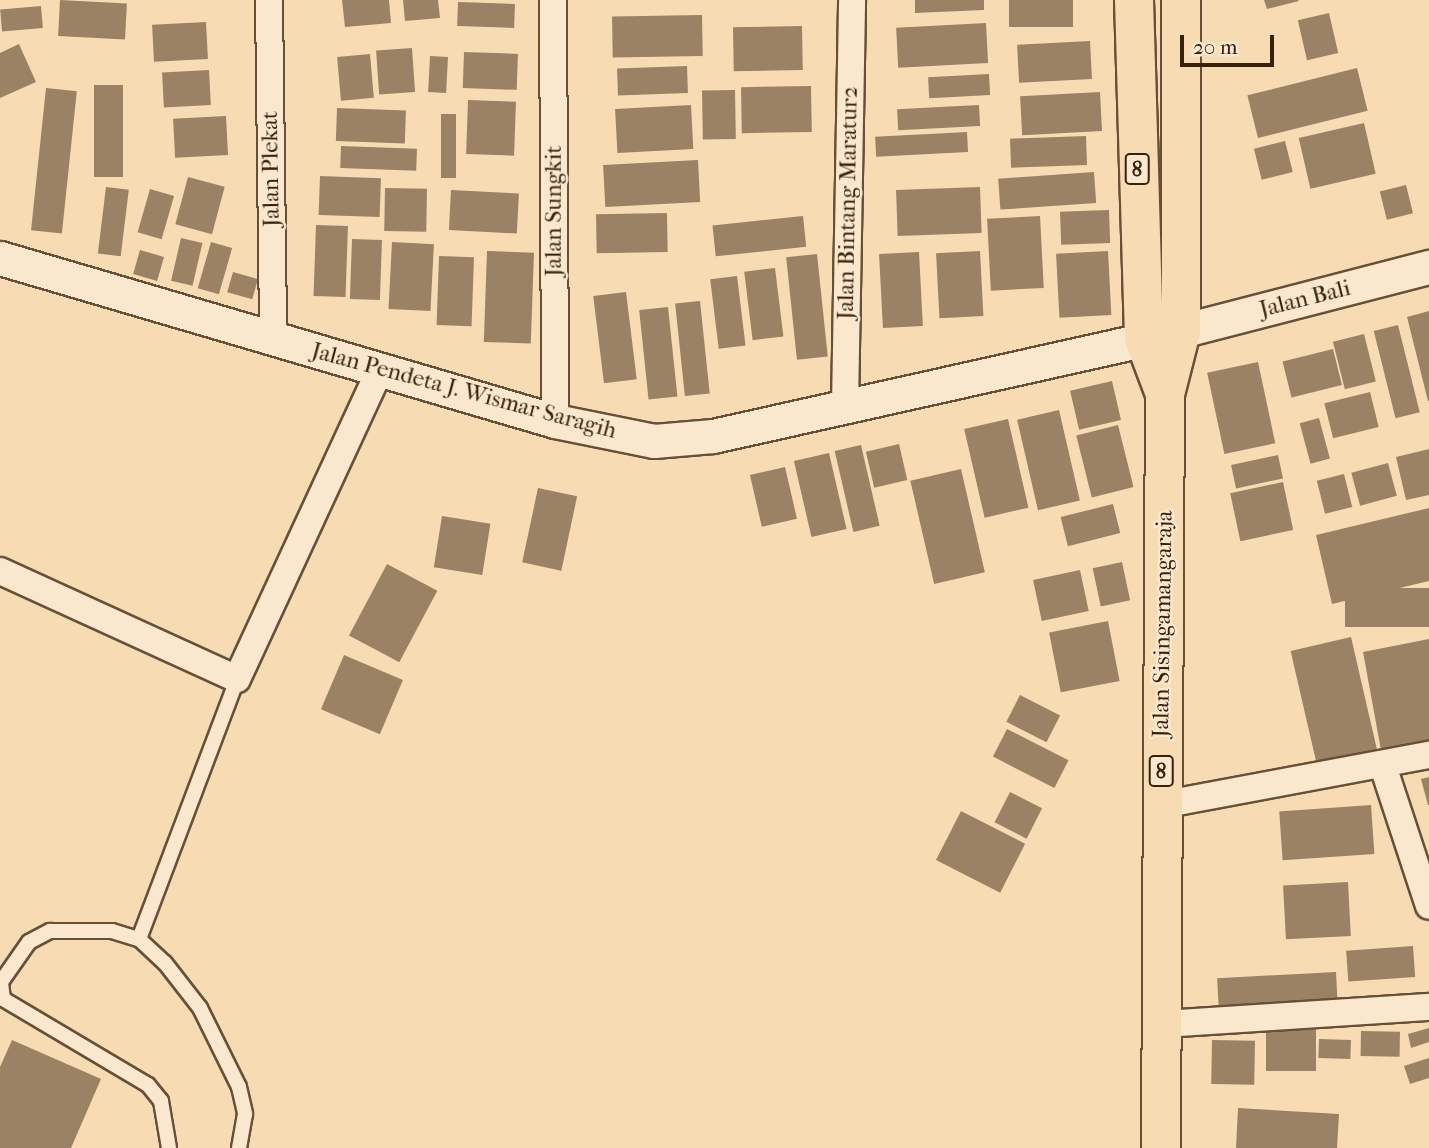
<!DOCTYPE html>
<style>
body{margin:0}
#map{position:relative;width:1429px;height:1148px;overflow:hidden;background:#f7dcb3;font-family:"IM FELL French Canon",serif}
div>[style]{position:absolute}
.building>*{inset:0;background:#9b8264;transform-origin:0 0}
.roads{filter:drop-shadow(2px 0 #675037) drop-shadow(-2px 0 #675037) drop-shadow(0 2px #675037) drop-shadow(0 -2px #675037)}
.service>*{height:14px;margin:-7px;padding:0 7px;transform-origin:7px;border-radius:7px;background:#fae8ce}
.minor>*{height:26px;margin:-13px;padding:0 13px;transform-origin:13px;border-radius:13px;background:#fae8ce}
.tertiary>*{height:33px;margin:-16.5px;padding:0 16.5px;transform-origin:16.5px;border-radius:16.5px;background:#fae8ce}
.trunk>*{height:38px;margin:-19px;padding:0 19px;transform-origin:19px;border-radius:19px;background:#f7dcb3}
span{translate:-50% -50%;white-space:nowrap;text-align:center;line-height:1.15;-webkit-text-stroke:5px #fae8ce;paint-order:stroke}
.shield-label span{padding:2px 5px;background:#fae8ce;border:2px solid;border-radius:5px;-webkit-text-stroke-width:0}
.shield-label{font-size:21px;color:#37210e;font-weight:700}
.street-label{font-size:23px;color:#37210e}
.scale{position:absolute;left:1180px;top:35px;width:94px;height:32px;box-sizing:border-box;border:4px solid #37210e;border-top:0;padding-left:9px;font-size:21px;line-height:24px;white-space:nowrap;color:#37210e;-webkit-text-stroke:5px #fae8ce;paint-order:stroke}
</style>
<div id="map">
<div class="building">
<div style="left:60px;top:0;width:67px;height:36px;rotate:3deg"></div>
<div style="clip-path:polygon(342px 0,389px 0,391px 23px,345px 27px)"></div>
<div style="clip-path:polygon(403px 0,438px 0,440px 18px,405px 21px)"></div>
<div style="clip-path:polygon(915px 0,984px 0,984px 10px,915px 13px)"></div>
<div style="left:1009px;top:0;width:64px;height:27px"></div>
<div style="clip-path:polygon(1264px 0,1298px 0,1299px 1px,1267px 9px)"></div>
<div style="left:458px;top:2px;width:57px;height:24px;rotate:2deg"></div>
<div style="left:41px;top:6px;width:22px;height:41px;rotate:85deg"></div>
<div style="left:1329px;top:13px;width:41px;height:32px;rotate:77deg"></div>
<div style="left:702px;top:15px;width:41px;height:90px;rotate:89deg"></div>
<div style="left:206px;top:22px;width:37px;height:54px;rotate:87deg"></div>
<div style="left:986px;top:23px;width:40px;height:90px;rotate:87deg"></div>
<div style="left:802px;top:26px;width:44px;height:69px;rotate:89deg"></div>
<div style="left:1090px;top:41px;width:38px;height:73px;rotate:87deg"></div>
<div style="clip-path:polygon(19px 44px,36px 82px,0 98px,0 53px)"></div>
<div style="left:412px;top:48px;width:44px;height:36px;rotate:86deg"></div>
<div style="left:464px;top:52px;width:54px;height:36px;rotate:2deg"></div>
<div style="left:370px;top:54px;width:44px;height:33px;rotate:85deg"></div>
<div style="left:430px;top:56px;width:18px;height:36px;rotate:3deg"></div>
<div style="left:687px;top:66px;width:27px;height:70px;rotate:88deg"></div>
<div style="left:1357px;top:68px;width:44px;height:113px;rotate:76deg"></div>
<div style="left:209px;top:70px;width:35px;height:47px;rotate:87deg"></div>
<div style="left:989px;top:74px;width:21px;height:61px;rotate:87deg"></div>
<div style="left:94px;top:85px;width:29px;height:92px"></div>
<div style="left:811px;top:86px;width:46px;height:70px;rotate:89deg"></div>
<div style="left:46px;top:88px;width:31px;height:143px;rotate:6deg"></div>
<div style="left:735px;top:90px;width:49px;height:33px;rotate:89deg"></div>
<div style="left:1100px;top:92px;width:39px;height:80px;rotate:87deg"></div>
<div style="left:468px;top:100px;width:48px;height:54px;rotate:2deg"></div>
<div style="left:691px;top:105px;width:44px;height:76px;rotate:87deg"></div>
<div style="left:979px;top:105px;width:21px;height:82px;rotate:87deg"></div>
<div style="left:337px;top:108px;width:69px;height:33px;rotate:2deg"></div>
<div style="left:441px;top:114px;width:15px;height:64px"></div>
<div style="left:226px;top:116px;width:39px;height:53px;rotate:87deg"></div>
<div style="left:1364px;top:123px;width:52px;height:67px;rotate:77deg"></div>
<div style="left:967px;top:132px;width:20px;height:92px;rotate:87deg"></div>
<div style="left:1086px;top:136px;width:29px;height:76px;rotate:88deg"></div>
<div style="left:1285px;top:141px;width:32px;height:32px;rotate:76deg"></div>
<div style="left:341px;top:146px;width:76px;height:22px;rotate:2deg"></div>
<div style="left:698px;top:160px;width:42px;height:95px;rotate:87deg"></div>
<div style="left:1094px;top:172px;width:31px;height:96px;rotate:86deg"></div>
<div style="left:320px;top:176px;width:61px;height:39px;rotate:2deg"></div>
<div style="left:188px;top:177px;width:38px;height:49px;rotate:15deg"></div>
<div style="left:1406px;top:185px;width:29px;height:27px;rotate:76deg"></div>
<div style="left:106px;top:187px;width:23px;height:67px;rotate:7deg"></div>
<div style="left:980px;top:187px;width:46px;height:84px;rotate:88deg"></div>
<div style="left:385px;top:188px;width:42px;height:43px;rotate:1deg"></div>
<div style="left:150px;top:189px;width:25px;height:45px;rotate:16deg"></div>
<div style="left:451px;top:190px;width:68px;height:40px;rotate:3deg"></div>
<div style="left:1109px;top:210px;width:33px;height:49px;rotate:88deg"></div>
<div style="left:667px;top:213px;width:39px;height:71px;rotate:89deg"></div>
<div style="left:803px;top:216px;width:31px;height:91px;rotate:84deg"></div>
<div style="left:1040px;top:216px;width:72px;height:53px;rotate:87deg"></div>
<div style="left:316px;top:225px;width:32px;height:71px;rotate:2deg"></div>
<div style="left:181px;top:238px;width:22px;height:44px;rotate:13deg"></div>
<div style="left:352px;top:239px;width:30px;height:60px;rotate:2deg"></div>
<div style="left:211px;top:242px;width:22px;height:48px;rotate:16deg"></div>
<div style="left:392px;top:242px;width:42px;height:67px;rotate:3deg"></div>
<div style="left:140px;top:250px;width:25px;height:25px;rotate:16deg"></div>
<div style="left:487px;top:251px;width:47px;height:91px;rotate:2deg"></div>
<div style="left:980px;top:251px;width:65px;height:44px;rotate:87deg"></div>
<div style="left:1108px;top:251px;width:64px;height:52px;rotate:87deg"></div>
<div style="left:919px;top:252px;width:74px;height:40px;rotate:87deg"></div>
<div style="left:817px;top:254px;width:103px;height:31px;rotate:84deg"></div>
<div style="left:439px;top:256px;width:35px;height:69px;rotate:2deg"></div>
<div style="left:775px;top:268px;width:69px;height:31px;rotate:83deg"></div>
<div style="left:233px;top:272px;width:26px;height:21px;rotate:16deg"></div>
<div style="left:737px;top:276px;width:70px;height:27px;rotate:83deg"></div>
<div style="left:626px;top:292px;width:88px;height:33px;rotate:83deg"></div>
<div style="left:700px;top:301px;width:93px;height:25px;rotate:84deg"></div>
<div style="left:668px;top:307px;width:90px;height:29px;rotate:84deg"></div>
<div style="clip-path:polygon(1429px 311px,1429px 401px,1428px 401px,1407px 317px)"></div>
<div style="left:1398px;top:325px;width:90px;height:25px;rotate:76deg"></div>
<div style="left:1364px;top:334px;width:49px;height:32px;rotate:76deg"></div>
<div style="left:1333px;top:349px;width:37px;height:52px;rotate:76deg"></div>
<div style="left:1258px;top:362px;width:83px;height:52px;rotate:78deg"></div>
<div style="left:1112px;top:381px;width:40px;height:43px;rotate:77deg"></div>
<div style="left:1370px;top:392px;width:36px;height:47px;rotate:76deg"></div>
<div style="left:1059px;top:410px;width:93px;height:43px;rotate:77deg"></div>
<div style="left:1319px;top:418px;width:42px;height:20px;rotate:75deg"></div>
<div style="left:1008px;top:419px;width:91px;height:45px;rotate:77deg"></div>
<div style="left:1118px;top:425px;width:64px;height:43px;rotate:76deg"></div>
<div style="left:899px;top:444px;width:37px;height:34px;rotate:77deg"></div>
<div style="left:861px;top:445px;width:83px;height:27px;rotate:77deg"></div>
<div style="clip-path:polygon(1429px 449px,1429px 495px,1406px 500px,1396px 457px)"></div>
<div style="left:829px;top:453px;width:78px;height:36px;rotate:77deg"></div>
<div style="left:1278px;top:455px;width:24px;height:48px;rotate:78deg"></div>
<div style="left:1388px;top:463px;width:34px;height:38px;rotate:75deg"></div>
<div style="left:785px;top:467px;width:53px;height:36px;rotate:77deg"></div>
<div style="left:961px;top:469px;width:106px;height:52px;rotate:77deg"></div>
<div style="left:1344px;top:474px;width:34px;height:28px;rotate:76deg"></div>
<div style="left:1283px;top:482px;width:49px;height:54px;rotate:78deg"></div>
<div style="left:538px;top:488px;width:40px;height:76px;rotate:12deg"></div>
<div style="left:1113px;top:504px;width:30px;height:54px;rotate:76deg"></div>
<div style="clip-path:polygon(1429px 508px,1429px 581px,1332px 604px,1316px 535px)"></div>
<div style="left:442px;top:516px;width:49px;height:52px;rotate:9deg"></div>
<div style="left:1122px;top:562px;width:39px;height:30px;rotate:78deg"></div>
<div style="left:387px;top:564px;width:57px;height:81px;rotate:28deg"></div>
<div style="left:1080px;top:570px;width:42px;height:48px;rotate:78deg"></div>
<div style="left:1429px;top:588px;width:39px;height:84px;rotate:90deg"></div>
<div style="left:1108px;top:621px;width:61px;height:60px;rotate:79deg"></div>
<div style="left:1351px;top:637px;width:117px;height:62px;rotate:77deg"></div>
<div style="clip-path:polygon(1429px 639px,1429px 742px,1381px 750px,1363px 652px)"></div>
<div style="left:344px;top:655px;width:64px;height:59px;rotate:23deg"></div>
<div style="left:1020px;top:695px;width:45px;height:30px;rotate:27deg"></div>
<div style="left:1007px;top:729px;width:69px;height:31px;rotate:27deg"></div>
<div style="clip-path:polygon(1429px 777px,1429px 805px,1428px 805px,1421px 779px)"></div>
<div style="left:1010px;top:792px;width:36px;height:34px;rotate:27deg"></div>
<div style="left:1371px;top:805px;width:49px;height:92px;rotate:86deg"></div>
<div style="left:961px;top:811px;width:72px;height:55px;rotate:27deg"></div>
<div style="left:1348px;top:882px;width:54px;height:65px;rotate:87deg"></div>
<div style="left:1413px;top:946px;width:31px;height:67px;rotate:86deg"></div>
<div style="left:1336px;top:972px;width:37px;height:119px;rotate:87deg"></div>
<div style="clip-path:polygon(1429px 1028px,1429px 1042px,1411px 1048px,1408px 1034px)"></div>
<div style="left:1266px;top:1030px;width:50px;height:41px"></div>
<div style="left:1361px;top:1031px;width:39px;height:25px;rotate:1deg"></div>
<div style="left:1319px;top:1039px;width:32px;height:19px;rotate:2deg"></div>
<div style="clip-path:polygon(12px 1040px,101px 1079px,71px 1148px,0 1148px,0 1067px)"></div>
<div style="left:1212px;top:1040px;width:43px;height:44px;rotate:1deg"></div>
<div style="clip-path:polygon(1429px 1058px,1429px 1078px,1410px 1084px,1404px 1066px)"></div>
<div style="clip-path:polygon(1238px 1108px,1339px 1114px,1337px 1148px,1236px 1148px)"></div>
</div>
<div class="roads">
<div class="service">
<div style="left:139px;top:939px;width:278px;rotate:-69.3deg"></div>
<div style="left:169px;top:1148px;width:48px;rotate:-99.7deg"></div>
<div style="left:161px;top:1101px;width:21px;rotate:-129deg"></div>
<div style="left:148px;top:1085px;width:169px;rotate:-149.3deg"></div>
<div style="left:3px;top:999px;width:17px;rotate:-97deg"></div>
<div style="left:1px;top:982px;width:49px;rotate:-55deg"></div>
<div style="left:29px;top:942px;width:24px;rotate:-28deg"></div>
<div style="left:50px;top:931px;width:62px"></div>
<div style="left:112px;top:931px;width:28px;rotate:17deg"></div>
<div style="left:139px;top:939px;width:35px;rotate:43deg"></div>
<div style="left:165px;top:963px;width:57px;rotate:52.1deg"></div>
<div style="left:200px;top:1008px;width:88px;rotate:63.7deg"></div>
<div style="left:239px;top:1087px;width:28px;rotate:77deg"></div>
<div style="left:245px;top:1114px;width:35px;rotate:100deg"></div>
</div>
<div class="minor">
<div style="left:269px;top:0;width:339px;rotate:89.3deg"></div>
<div style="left:553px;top:0;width:421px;rotate:89.7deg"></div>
<div style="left:845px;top:406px;width:406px;rotate:-89deg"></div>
<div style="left:0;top:571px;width:260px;rotate:24.5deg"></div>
<div style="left:237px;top:679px;width:343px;rotate:-65.2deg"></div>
<div style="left:1383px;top:766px;width:147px;rotate:71.8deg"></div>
<div style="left:1161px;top:805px;width:273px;rotate:-10.6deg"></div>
<div style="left:1165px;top:1024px;width:265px;rotate:-3.7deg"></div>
</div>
<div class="tertiary">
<div style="left:0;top:258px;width:578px;rotate:16.37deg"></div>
<div style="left:555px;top:421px;width:101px;rotate:11.4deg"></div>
<div style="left:654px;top:441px;width:59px;rotate:-4.8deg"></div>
<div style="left:713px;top:436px;width:480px;rotate:-12.6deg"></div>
<div style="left:1181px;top:331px;width:256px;rotate:-14.5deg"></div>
</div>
<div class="trunk">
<div style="left:1134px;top:0;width:338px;rotate:88.3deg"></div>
<div style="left:1144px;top:338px;width:60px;rotate:69.4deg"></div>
<div style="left:1161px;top:1148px;width:754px;rotate:-89.7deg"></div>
<div style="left:1165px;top:394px;width:65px;rotate:-75.7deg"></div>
<div style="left:1181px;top:331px;width:331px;rotate:-90deg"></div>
</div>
</div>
<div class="shield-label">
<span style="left:1137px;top:169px">8</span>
<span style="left:1161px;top:771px">8</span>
</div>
<div class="street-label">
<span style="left:271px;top:169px;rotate:-91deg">Jalan Plekat</span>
<span style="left:848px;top:203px;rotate:-89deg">Jalan Bintang Maratur2</span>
<span style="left:554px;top:211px;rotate:-90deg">Jalan Sungkit</span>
<span style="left:1305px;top:299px;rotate:-14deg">Jalan Bali</span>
<span style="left:464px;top:391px;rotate:15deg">Jalan Pendeta J. Wismar Saragih</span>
<span style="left:1163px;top:624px;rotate:-89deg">Jalan Sisingamangaraja</span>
</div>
<div class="scale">20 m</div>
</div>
